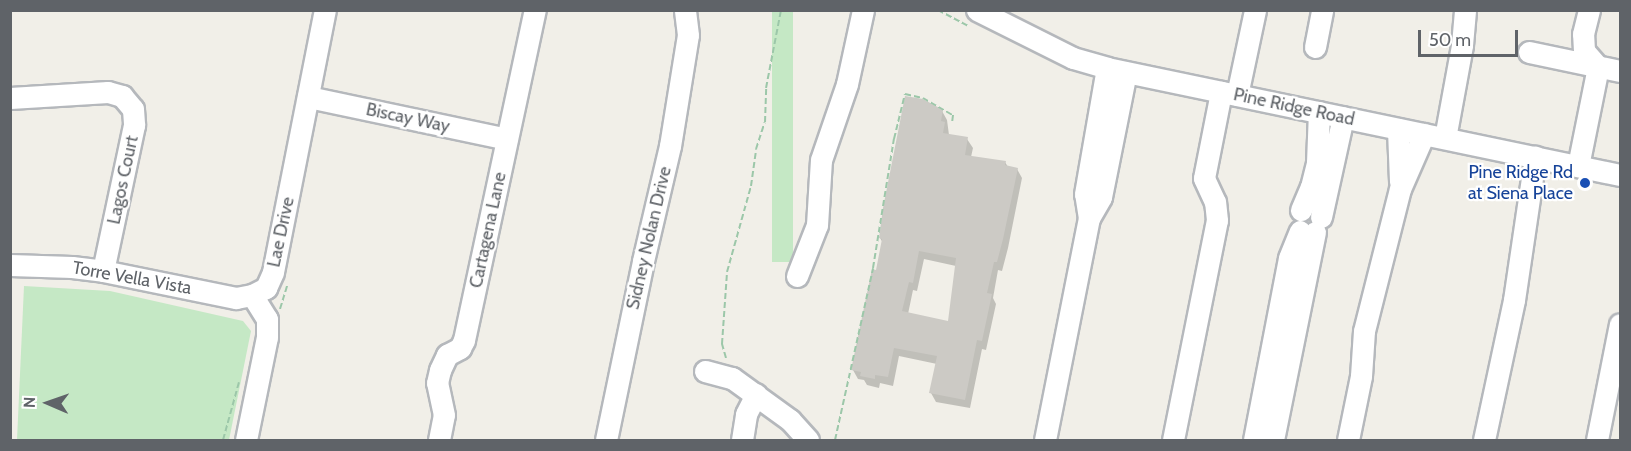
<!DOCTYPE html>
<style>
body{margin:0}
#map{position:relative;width:1631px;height:451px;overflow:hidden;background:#f1efe8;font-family:Cabin,sans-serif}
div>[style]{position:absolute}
.green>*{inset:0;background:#c5e8c5;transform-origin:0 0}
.shadow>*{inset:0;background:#0003}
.building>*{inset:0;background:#cccac5}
.path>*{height:2px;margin-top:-1px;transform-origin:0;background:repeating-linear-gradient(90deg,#9cc7a9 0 6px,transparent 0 9px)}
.roads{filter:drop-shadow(2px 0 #b5b8bc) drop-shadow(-2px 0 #b5b8bc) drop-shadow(0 2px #b5b8bc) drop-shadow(0 -2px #b5b8bc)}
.minor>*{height:21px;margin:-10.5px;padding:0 10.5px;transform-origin:10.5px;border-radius:10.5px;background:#fff}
.dots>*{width:16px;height:16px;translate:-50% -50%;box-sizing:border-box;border:3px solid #fff;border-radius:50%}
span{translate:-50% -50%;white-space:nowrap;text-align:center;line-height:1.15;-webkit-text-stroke:4.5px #fff;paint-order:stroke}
.street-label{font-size:18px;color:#5f6368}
.transit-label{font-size:18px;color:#164399}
.right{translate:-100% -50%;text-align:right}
.frame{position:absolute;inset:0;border:12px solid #5f6368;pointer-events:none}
.north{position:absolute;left:18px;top:373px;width:60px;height:60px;-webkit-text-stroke:4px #fff;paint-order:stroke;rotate:272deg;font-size:16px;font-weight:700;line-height:24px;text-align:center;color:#5f6368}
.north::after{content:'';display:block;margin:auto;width:21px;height:27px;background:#5f6368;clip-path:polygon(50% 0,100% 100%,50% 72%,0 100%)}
.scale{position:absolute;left:1418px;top:30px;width:100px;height:27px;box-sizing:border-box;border:3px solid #5f6368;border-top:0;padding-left:8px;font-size:18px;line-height:21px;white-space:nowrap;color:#5f6368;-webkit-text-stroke:4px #fff;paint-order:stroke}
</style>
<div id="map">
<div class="green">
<div style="left:772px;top:11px;width:21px;height:251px"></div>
<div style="clip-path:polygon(24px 286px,110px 291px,243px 321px,251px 331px,229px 440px,17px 440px)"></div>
</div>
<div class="shadow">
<div style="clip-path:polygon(evenodd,942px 111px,947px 120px,949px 135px,967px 139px,973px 148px,971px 157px,1005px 162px,1008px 167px,1017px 169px,1022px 178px,1008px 248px,1002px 271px,998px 270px,993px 298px,996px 304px,986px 350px,982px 349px,970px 408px,936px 402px,931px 393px,937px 364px,899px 356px,893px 386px,880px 383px,879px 388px,867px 385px,864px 380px,858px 379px,853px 370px,877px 272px,883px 243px,880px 238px,942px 111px,924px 259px,956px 266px,949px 323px,908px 314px,913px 290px,917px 291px,924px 259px)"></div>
</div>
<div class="building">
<div style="clip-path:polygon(evenodd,905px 96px,923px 99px,943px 110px,941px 121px,945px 122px,943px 133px,968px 137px,965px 155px,1006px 161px,1005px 165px,1018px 168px,1003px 239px,997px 262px,994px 262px,987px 293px,992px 294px,982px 341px,977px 340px,965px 400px,929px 393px,937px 356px,894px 348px,888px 377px,875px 375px,875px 379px,860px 376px,861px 372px,851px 370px,872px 269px,876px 270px,882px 239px,879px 238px,883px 208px,905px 96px,919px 251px,956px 258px,948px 321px,902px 311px,909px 282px,913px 283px,919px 251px)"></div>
</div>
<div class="path">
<div style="left:938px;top:10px;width:34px;rotate:28deg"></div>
<div style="left:280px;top:309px;width:27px;rotate:-73deg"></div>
<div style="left:726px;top:358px;width:15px;rotate:-106deg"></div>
<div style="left:722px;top:344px;width:72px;rotate:-86deg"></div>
<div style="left:727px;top:272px;width:89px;rotate:-74.4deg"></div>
<div style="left:751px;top:186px;width:37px;rotate:-82deg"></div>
<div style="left:756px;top:149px;width:28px;rotate:-72deg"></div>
<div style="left:765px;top:122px;width:34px;rotate:-88deg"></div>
<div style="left:766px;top:88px;width:79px;rotate:-79.1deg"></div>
<div style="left:223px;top:440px;width:60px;rotate:-74.6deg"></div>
<div style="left:835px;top:440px;width:176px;rotate:-77.5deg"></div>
<div style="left:873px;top:268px;width:131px;rotate:-80.8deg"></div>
<div style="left:894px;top:139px;width:46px;rotate:-76.3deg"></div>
<div style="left:905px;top:94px;width:18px;rotate:13deg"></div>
<div style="left:923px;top:98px;width:34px;rotate:30deg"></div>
<div style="left:953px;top:115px;width:8px;rotate:97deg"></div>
</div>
<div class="roads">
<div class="minor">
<div style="left:977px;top:10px;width:107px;rotate:26.6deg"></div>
<div style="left:1073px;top:58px;width:35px;rotate:16deg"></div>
<div style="left:1107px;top:68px;width:524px;rotate:11.78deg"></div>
<div style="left:1315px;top:47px;width:38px;rotate:-79deg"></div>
<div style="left:1529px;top:52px;width:93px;rotate:11.8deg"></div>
<div style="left:1237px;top:95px;width:87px;rotate:-78deg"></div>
<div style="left:308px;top:97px;width:203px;rotate:11.9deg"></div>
<div style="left:10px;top:98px;width:98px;rotate:-3.5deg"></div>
<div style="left:108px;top:92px;width:15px;rotate:16deg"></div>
<div style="left:122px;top:96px;width:17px;rotate:50deg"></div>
<div style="left:133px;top:109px;width:16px;rotate:86deg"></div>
<div style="left:134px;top:125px;width:149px;rotate:102deg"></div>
<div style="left:1398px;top:129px;width:53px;rotate:87.8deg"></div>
<div style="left:1445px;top:138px;width:95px;rotate:-79.6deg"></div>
<div style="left:1462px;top:45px;width:35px;rotate:-85deg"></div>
<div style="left:1578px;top:166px;width:101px;rotate:-78.6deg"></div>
<div style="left:1598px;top:67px;width:21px;rotate:-131deg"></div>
<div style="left:1584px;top:51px;width:17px;rotate:-93deg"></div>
<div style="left:1583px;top:34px;width:25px;rotate:-76deg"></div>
<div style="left:1301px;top:210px;width:25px;rotate:-67deg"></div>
<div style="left:1311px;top:187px;width:25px;rotate:-76deg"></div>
<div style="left:1317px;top:163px;width:51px;rotate:-87.8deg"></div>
<div style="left:1321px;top:217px;width:102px;rotate:-77.6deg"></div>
<div style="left:1089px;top:218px;width:24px;rotate:-99deg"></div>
<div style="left:1085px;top:194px;width:128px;rotate:-80.1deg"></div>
<div style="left:10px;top:265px;width:62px;rotate:1.8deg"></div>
<div style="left:72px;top:267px;width:31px;rotate:7deg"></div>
<div style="left:103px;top:271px;width:136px;rotate:11.5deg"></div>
<div style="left:236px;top:298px;width:16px;rotate:-11deg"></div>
<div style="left:252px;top:295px;width:16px;rotate:-27deg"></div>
<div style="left:266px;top:288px;width:17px;rotate:-66deg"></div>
<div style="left:273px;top:272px;width:267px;rotate:-78.8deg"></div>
<div style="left:797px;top:276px;width:55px;rotate:-68.6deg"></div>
<div style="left:817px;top:225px;width:65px;rotate:-86.5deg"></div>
<div style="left:821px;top:160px;width:80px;rotate:-71.1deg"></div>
<div style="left:847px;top:84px;width:76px;rotate:-77.8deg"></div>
<div style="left:705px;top:371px;width:28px;rotate:15deg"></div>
<div style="left:732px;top:378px;width:72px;rotate:35.9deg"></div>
<div style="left:790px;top:420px;width:27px;rotate:48deg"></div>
<div style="left:246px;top:440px;width:105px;rotate:-78.5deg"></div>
<div style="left:267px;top:337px;width:18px;rotate:-90deg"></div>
<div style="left:267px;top:319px;width:28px;rotate:-122deg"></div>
<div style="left:439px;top:440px;width:25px;rotate:-79deg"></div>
<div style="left:444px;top:415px;width:33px;rotate:-102deg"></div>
<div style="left:437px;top:383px;width:13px;rotate:-77deg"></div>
<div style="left:440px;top:370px;width:17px;rotate:-65deg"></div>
<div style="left:447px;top:355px;width:15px;rotate:-28deg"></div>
<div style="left:460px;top:348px;width:9px;rotate:-63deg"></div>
<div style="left:464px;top:340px;width:338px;rotate:-77.9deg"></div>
<div style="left:606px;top:440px;width:183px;rotate:-78.3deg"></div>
<div style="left:643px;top:261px;width:118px;rotate:-76.8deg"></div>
<div style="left:670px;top:146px;width:112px;rotate:-80.8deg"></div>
<div style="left:688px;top:35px;width:25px;rotate:-97deg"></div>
<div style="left:742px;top:440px;width:26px;rotate:-81deg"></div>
<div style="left:746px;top:414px;width:22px;rotate:-63deg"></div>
<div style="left:1045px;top:440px;width:226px;rotate:-78.8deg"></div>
<div style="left:1089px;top:218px;width:24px;rotate:-60deg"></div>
<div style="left:1101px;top:197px;width:127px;rotate:-78.7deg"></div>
<div style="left:1173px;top:440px;width:224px;rotate:-78.7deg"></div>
<div style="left:1217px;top:220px;width:18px;rotate:-96deg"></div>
<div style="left:1215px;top:202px;width:26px;rotate:-115deg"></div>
<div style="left:1204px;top:178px;width:88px;rotate:-78.8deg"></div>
<div style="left:1254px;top:440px;width:185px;rotate:-79.1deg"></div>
<div style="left:1289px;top:258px;width:29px;rotate:-68deg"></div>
<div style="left:1273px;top:440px;width:212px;rotate:-78.6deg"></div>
<div style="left:1348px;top:440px;width:65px;rotate:-78.5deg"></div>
<div style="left:1361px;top:376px;width:45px;rotate:-86.2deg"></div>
<div style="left:1364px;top:331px;width:146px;rotate:-75.8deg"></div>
<div style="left:1400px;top:189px;width:60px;rotate:-66.4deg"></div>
<div style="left:1484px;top:440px;width:143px;rotate:-77.9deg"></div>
<div style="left:1514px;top:300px;width:145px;rotate:-81.6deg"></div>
<div style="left:1597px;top:440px;width:118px;rotate:-78.8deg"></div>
</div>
</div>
<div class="dots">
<div style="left:1585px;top:183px;background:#1a4fb4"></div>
</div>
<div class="street-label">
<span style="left:1294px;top:107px;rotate:12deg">Pine Ridge Road</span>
<span style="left:408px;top:118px;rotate:12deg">Biscay Way</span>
<span style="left:123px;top:180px;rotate:-78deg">Lagos Court</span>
<span style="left:488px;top:230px;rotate:-78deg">Cartagena Lane</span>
<span style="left:281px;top:232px;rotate:-78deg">Lae Drive</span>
<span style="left:649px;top:238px;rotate:-77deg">Sidney Nolan Drive</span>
<span style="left:132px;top:278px;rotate:10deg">Torre Vella Vista</span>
</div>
<div class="transit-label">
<span class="right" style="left:1573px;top:183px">Pine Ridge Rd<br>at Siena Place</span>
</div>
<div class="frame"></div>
<div class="north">N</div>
<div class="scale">50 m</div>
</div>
